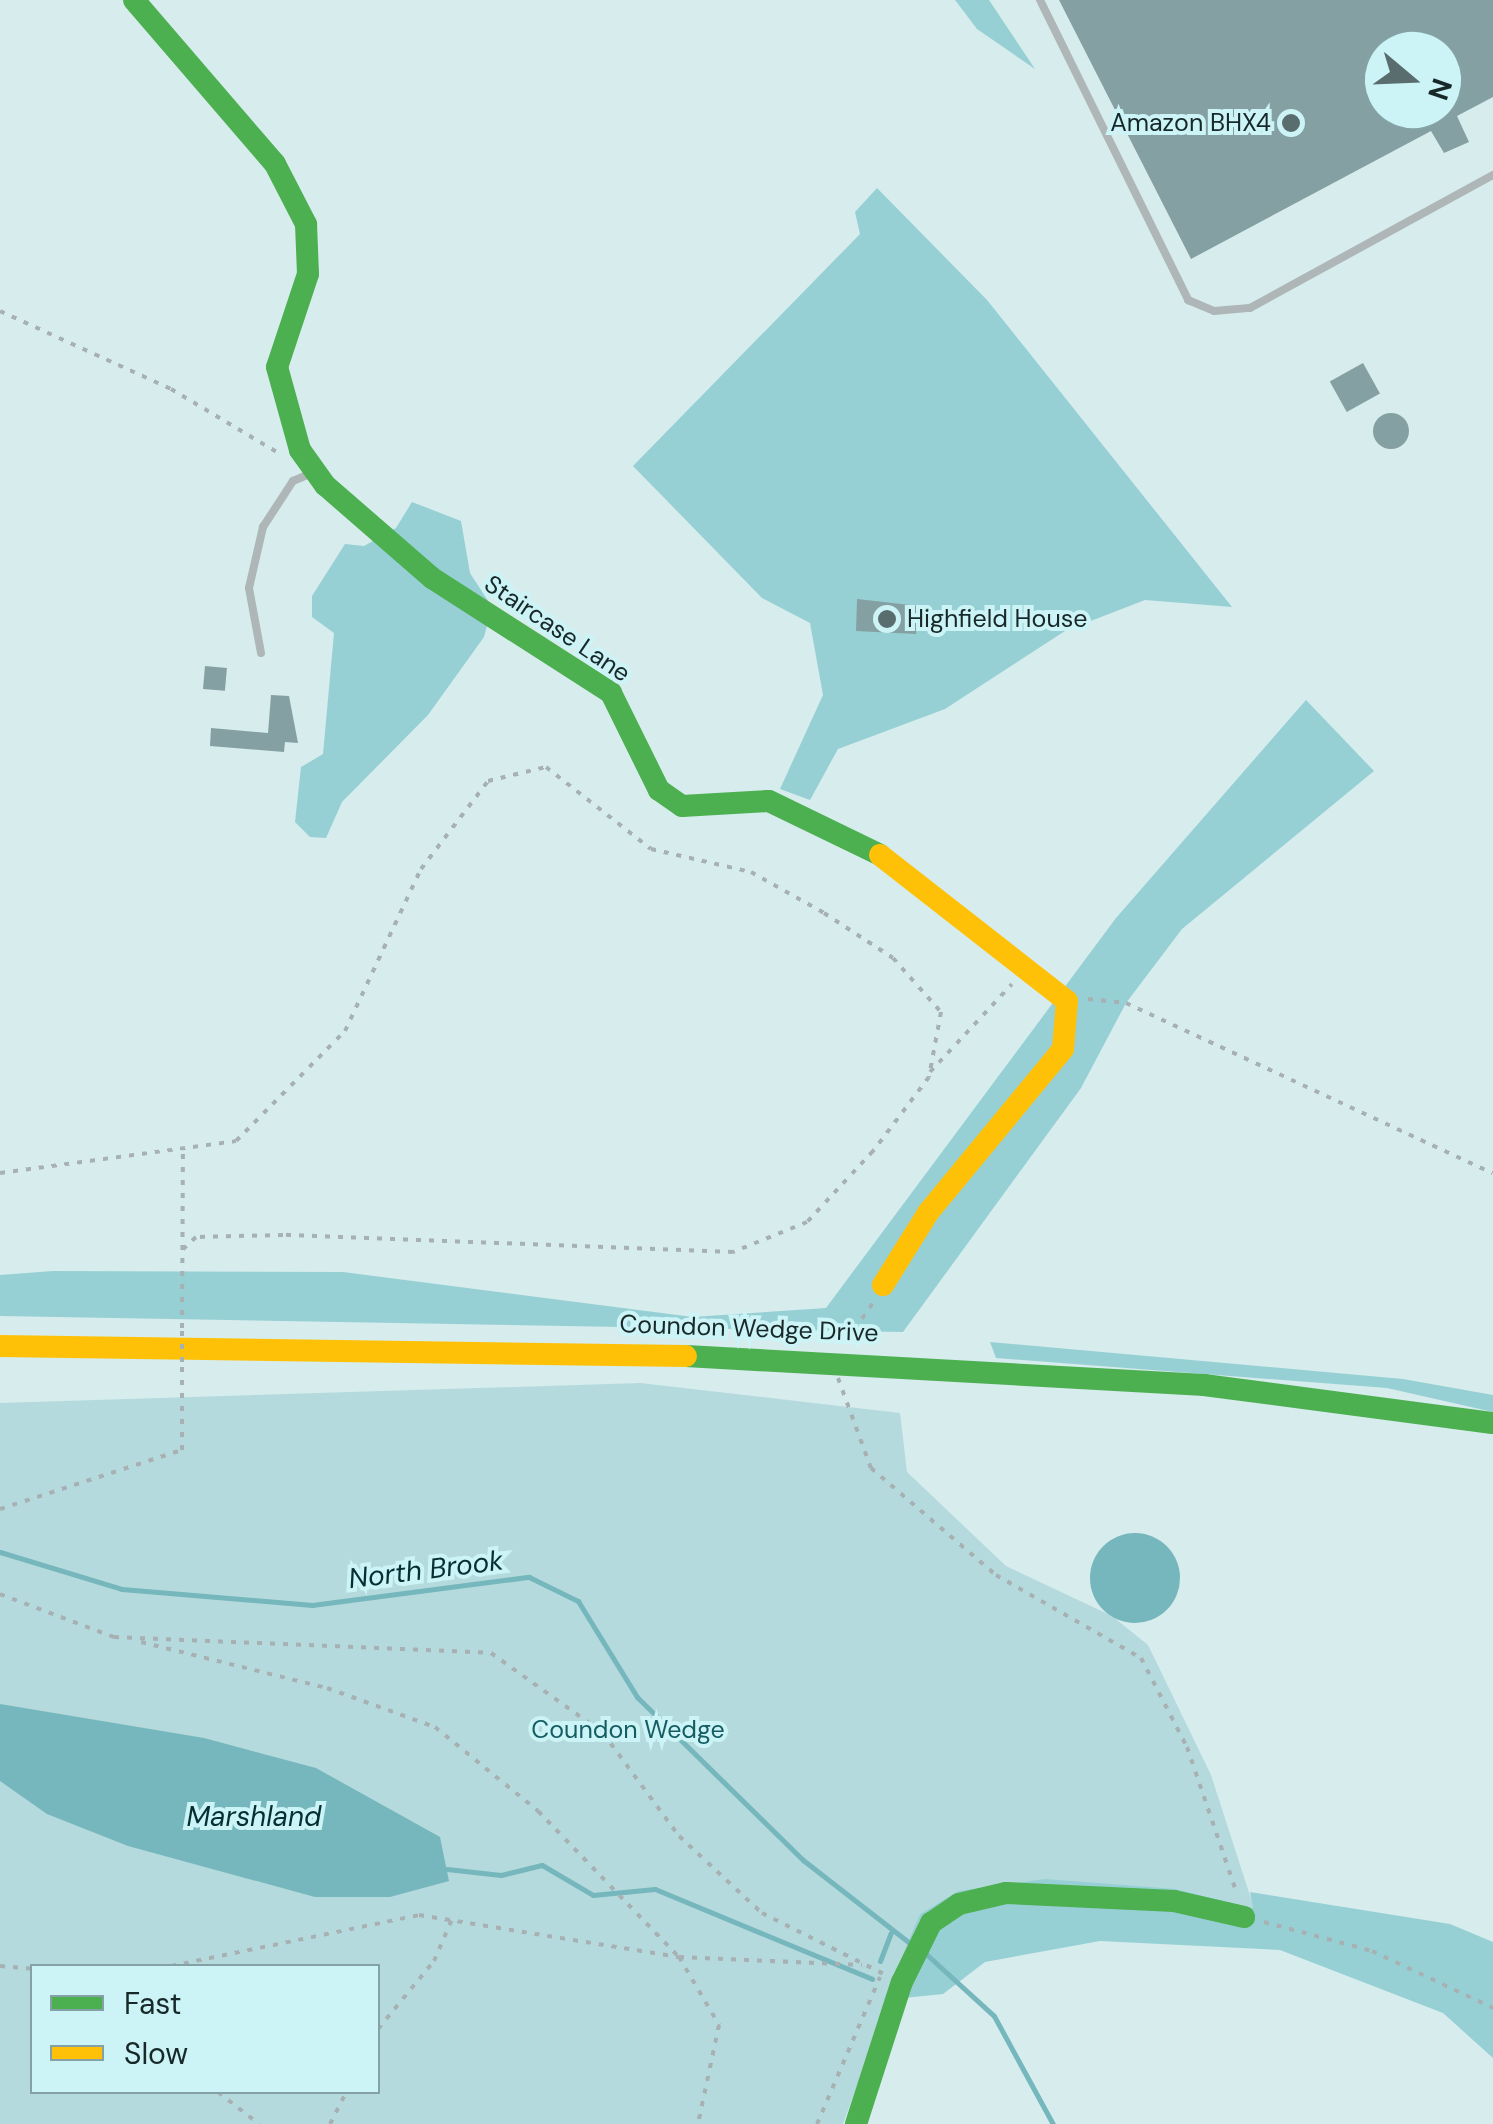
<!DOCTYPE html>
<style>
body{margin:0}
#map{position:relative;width:1493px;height:2124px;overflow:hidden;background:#d6eced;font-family:"DM Sans",sans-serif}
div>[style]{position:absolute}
.green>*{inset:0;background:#b4dadd}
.forest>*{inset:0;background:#97d0d4}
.water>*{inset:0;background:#75b7bc}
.round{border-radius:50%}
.stream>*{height:5px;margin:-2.5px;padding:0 2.5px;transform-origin:2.5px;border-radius:2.5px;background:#75b7bc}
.building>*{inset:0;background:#85a0a2;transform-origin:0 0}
.path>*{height:4px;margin-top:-2px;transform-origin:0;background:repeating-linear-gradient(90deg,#a7b0b2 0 5px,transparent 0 13px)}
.lane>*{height:8px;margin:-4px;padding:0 4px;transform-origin:4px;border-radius:4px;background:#aeb6b7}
.fast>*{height:22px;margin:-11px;padding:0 11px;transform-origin:11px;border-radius:11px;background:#4caf50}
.slow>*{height:22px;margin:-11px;padding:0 11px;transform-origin:11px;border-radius:11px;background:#ffc107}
.path-bridge>*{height:4px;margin-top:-2px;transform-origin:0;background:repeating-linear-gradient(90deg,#a7b0b2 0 5px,transparent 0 13px)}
.dots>*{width:28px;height:28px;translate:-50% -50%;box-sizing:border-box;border:5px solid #ccf4f7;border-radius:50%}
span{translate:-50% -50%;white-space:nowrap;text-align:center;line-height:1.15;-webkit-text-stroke:8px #ccf4f7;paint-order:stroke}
.poi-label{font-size:25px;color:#182829}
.right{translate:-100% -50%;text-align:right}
.left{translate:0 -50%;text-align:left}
.street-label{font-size:25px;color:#182829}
.park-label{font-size:25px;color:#155d63}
.water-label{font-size:28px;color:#043033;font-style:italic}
.legend{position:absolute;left:30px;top:1964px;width:350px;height:130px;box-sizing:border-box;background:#ccf4f7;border:2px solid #84a2a5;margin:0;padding:12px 18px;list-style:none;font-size:30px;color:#182829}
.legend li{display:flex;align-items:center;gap:20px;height:50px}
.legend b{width:50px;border:2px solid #84a2a5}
.north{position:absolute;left:1363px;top:30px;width:100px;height:100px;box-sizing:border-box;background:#ccf4f7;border:2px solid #84a2a5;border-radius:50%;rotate:109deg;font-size:28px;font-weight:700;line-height:40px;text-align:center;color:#182829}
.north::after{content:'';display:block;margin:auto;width:35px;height:45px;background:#5a6d6e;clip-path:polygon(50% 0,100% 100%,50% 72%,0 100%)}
</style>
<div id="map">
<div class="green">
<div style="clip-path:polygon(evenodd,640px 1383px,900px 1413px,907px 1472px,1006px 1566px,1112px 1616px,1148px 1645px,1211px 1775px,1254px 1908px,1176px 1889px,958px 1891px,920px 1914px,843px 2124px,0 2124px,0 1403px,640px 1383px,32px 1966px,378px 1966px,378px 2092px,32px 2092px,32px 1966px)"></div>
</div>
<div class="forest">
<div style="clip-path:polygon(955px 0,989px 0,1035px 69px,977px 29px)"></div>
<div style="clip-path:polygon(877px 188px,987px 300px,1232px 607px,1145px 600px,1065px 631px,945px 709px,838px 749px,810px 800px,780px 789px,823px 695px,810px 623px,762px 598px,633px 466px,860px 234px,855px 212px)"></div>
<div style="clip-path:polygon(412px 502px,461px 521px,470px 573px,492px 607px,484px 637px,428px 715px,342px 802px,326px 838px,310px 837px,295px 822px,301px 767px,323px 754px,334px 633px,312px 617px,312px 596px,345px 544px,364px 546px,396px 528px)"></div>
<div style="clip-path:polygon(1306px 700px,1374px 771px,1182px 929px,1126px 1003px,1081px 1088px,903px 1332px,0 1316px,0 1275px,53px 1271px,343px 1272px,693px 1317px,826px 1308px,1116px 918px)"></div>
<div style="clip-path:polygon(990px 1342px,1403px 1379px,1493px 1395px,1493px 1412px,1387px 1388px,996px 1358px)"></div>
<div style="clip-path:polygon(1045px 1879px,1176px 1889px,1253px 1908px,1250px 1892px,1450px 1924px,1493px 1942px,1493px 2058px,1443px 2013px,1280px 1950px,1100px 1941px,985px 1962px,943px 1994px,884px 2000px,920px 1914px,958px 1891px)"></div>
</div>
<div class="water">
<div class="round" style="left:1090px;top:1533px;width:90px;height:90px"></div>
<div style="clip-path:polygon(0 1704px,204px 1738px,316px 1768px,440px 1837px,449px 1881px,390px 1897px,315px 1897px,128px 1846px,47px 1814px,0 1781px)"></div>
</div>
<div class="stream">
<div style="left:0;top:1552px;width:127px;rotate:16.9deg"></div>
<div style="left:122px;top:1589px;width:191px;rotate:4.8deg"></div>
<div style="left:312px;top:1605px;width:219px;rotate:-7.4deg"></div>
<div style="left:529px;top:1577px;width:55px;rotate:26.1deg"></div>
<div style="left:578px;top:1601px;width:113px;rotate:58.4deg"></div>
<div style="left:637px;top:1697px;width:233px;rotate:44.5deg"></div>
<div style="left:803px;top:1860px;width:138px;rotate:37.9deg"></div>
<div style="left:447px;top:1869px;width:54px;rotate:6.3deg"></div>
<div style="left:501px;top:1875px;width:42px;rotate:-13.7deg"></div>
<div style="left:542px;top:1865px;width:59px;rotate:30.5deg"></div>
<div style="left:593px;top:1895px;width:62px;rotate:-5.5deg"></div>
<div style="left:655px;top:1889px;width:235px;rotate:22.5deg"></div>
<div style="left:925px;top:1953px;width:93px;rotate:42.4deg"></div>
<div style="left:994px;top:2016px;width:123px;rotate:61.4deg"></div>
<div style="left:880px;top:1961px;width:30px;rotate:-69deg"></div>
</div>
<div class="building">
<div style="clip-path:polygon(evenodd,1059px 0,1493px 0,1493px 97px,1457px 116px,1469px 142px,1444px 153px,1431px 131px,1191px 259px,1059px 0,1383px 50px,1443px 50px,1443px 110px,1383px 110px,1383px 50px)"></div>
<div style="left:1363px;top:363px;width:35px;height:38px;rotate:61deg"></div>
<div class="round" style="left:1373px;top:413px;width:36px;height:36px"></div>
<div style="clip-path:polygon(857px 599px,919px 606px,916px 634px,856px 631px)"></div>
<div style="left:205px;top:666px;width:22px;height:23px;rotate:5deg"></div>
<div style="clip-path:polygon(271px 695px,289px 696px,298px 743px,285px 742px,284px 752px,210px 746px,211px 728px,268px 733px)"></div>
</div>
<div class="path">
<div style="left:0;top:311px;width:188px;rotate:24.5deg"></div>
<div style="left:171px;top:389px;width:127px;rotate:30.8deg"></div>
<div style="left:1088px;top:999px;width:38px;rotate:6deg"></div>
<div style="left:1126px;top:1003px;width:404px;rotate:24.9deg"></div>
<div style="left:930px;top:1072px;width:120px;rotate:-47deg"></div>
<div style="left:0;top:1173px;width:238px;rotate:-7.7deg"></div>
<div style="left:236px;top:1141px;width:155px;rotate:-45.3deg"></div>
<div style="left:345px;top:1031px;width:179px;rotate:-64.9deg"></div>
<div style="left:421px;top:869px;width:111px;rotate:-52.7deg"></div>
<div style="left:488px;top:781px;width:60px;rotate:-13.6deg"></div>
<div style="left:546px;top:767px;width:133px;rotate:38deg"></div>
<div style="left:651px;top:849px;width:103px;rotate:13deg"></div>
<div style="left:751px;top:872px;width:84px;rotate:29.3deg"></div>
<div style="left:824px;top:913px;width:82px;rotate:33.1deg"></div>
<div style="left:893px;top:958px;width:72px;rotate:48.4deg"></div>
<div style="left:941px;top:1012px;width:66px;rotate:100.5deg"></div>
<div style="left:929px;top:1077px;width:93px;rotate:127.1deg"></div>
<div style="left:873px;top:1151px;width:97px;rotate:132.9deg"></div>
<div style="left:807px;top:1222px;width:80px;rotate:157.9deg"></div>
<div style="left:733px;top:1252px;width:450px;rotate:-177.8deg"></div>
<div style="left:283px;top:1235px;width:87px;rotate:178.7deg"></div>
<div style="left:196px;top:1237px;width:18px;rotate:137deg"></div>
<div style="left:182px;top:1328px;width:178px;rotate:-89.7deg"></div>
<div style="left:847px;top:1340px;width:45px;rotate:-54.9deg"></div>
<div style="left:838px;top:1378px;width:96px;rotate:69.9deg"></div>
<div style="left:871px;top:1468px;width:165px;rotate:40.6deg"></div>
<div style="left:996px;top:1575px;width:167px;rotate:29.8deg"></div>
<div style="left:1141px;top:1658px;width:100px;rotate:62.7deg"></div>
<div style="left:1187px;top:1747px;width:155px;rotate:71.2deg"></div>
<div style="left:0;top:1509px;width:191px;rotate:-18deg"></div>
<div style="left:182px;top:1450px;width:84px;rotate:-90deg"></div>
<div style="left:0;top:1594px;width:122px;rotate:20.7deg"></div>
<div style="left:114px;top:1637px;width:377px;rotate:2.4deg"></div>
<div style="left:491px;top:1653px;width:138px;rotate:35.5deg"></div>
<div style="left:603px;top:1733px;width:128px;rotate:53.6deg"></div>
<div style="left:679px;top:1836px;width:113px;rotate:42.9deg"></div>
<div style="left:762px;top:1913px;width:136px;rotate:26.6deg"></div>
<div style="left:141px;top:1642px;width:192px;rotate:13.9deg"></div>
<div style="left:327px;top:1688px;width:115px;rotate:19.9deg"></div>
<div style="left:435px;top:1727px;width:133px;rotate:39.2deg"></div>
<div style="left:538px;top:1811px;width:203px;rotate:46deg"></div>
<div style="left:679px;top:1957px;width:183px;rotate:2.5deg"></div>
<div style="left:1264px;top:1922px;width:112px;rotate:15deg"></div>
<div style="left:1372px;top:1951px;width:134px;rotate:25.2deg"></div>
<div style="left:0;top:1966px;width:32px;rotate:5deg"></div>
<div style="left:171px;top:1966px;width:253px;rotate:-11.6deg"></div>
<div style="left:419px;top:1915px;width:263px;rotate:9.2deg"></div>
<div style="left:679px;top:1957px;width:79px;rotate:59.5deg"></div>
<div style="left:719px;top:2025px;width:101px;rotate:102deg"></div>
<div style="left:378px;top:2029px;width:88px;rotate:-50.5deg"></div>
<div style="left:434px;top:1961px;width:46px;rotate:-66.8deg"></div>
<div style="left:218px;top:2092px;width:52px;rotate:38deg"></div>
<div style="left:330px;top:2124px;width:36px;rotate:-63deg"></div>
<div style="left:817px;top:2124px;width:160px;rotate:-66.8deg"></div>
</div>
<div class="lane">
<div style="left:1040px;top:0;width:335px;rotate:63.7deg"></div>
<div style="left:1188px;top:300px;width:28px;rotate:23deg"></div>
<div style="left:1214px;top:311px;width:36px;rotate:-5deg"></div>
<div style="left:1250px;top:308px;width:277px;rotate:-28.7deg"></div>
<div style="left:261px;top:653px;width:66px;rotate:-100.5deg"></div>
<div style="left:249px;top:588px;width:63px;rotate:-77.1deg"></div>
<div style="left:263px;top:527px;width:55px;rotate:-56.9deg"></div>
<div style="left:293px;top:481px;width:23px;rotate:-23deg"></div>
</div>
<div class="fast">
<div style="left:134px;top:0;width:216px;rotate:49.3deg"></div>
<div style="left:275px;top:164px;width:68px;rotate:62.7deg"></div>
<div style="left:306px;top:224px;width:50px;rotate:87.7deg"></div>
<div style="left:308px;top:274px;width:98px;rotate:108.4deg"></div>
<div style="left:277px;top:367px;width:86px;rotate:74.5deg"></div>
<div style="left:300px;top:450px;width:43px;rotate:54.5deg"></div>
<div style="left:325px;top:485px;width:142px;rotate:41deg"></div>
<div style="left:432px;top:578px;width:213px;rotate:32.7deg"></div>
<div style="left:611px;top:693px;width:108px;rotate:63.7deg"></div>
<div style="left:659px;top:790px;width:28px;rotate:35deg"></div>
<div style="left:682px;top:806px;width:87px;rotate:-3.3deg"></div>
<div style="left:769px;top:801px;width:123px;rotate:25.9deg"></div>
<div style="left:686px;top:1356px;width:519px;rotate:3.2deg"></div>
<div style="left:1204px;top:1385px;width:291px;rotate:7.5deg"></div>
<div style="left:856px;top:2124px;width:149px;rotate:-72.1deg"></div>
<div style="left:902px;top:1982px;width:66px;rotate:-63.8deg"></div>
<div style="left:931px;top:1923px;width:34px;rotate:-34deg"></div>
<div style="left:959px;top:1904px;width:48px;rotate:-13.2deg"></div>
<div style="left:1006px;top:1893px;width:168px;rotate:2.7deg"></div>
<div style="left:1174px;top:1901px;width:72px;rotate:12.9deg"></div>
</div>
<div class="slow">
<div style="left:880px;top:855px;width:237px;rotate:38deg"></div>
<div style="left:1067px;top:1001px;width:48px;rotate:94.8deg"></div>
<div style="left:1063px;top:1049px;width:212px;rotate:129.5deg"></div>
<div style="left:928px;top:1213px;width:85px;rotate:122deg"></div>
<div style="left:0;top:1346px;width:686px;rotate:0.84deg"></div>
</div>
<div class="path-bridge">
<div style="left:182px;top:1362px;width:34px;rotate:-90deg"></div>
</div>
<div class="dots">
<div style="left:1291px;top:123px;background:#5a6d6e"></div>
<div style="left:887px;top:619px;background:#5a6d6e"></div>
</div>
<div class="poi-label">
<span class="right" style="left:1271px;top:123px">Amazon BHX4</span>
<span class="left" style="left:907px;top:619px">Highfield House</span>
</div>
<div class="street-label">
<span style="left:557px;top:629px;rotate:34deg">Staircase Lane</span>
<span style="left:749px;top:1329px;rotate:2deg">Coundon Wedge Drive</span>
</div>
<div class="park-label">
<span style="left:628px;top:1730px">Coundon Wedge</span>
</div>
<div class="water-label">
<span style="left:426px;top:1570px;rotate:-7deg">North Brook</span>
<span style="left:254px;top:1817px">Marshland</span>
</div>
<ul class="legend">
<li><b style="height:12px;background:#4caf50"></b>Fast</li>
<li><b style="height:12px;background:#ffc107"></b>Slow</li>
</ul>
<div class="north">N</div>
</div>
